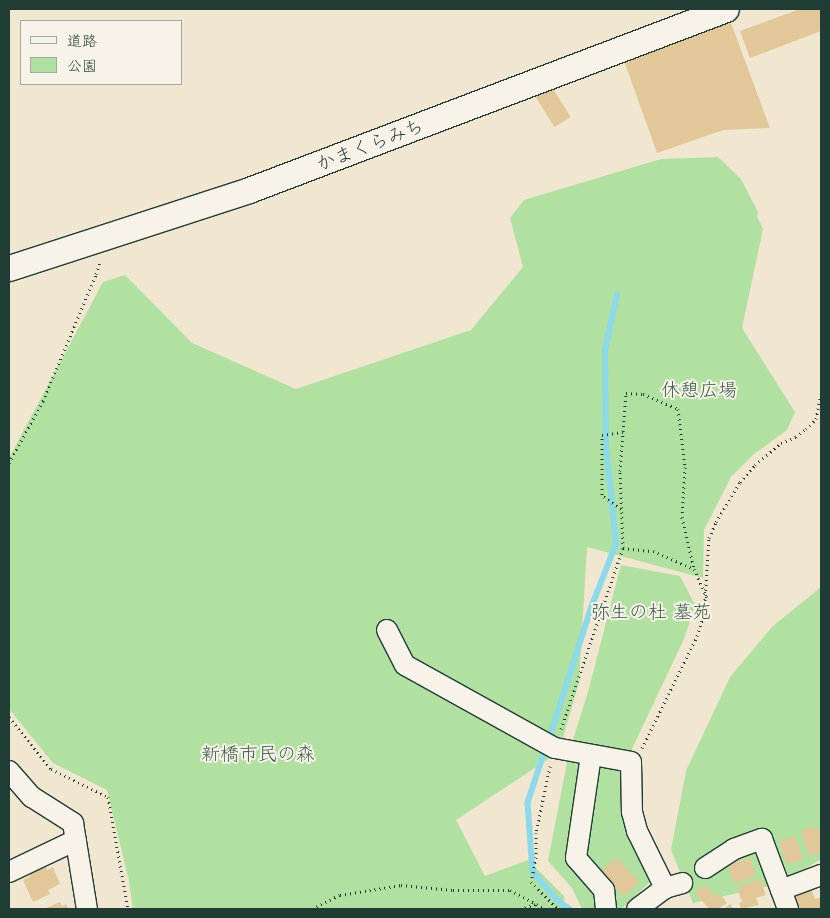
<!DOCTYPE html>
<meta charset="utf-8">
<style>
body{margin:0}
#map{position:relative;width:830px;height:918px;overflow:hidden;background:#f1e6d0;font-family:"Shantell Sans","Klee One",sans-serif}
div>[style]{position:absolute}
.green>*{inset:0;background:#b0e1a0}
.stream>*{height:5.5px;margin:-2.75px;padding:0 2.75px;transform-origin:2.75px;border-radius:2.75px;background:#8cd9ea}
.building>*{inset:0;background:#e2c898;transform-origin:0 0}
.path>*{height:3px;margin-top:-1.5px;transform-origin:0;background:repeating-linear-gradient(90deg,#1f3d34 0 1px,transparent 0 5px)}
.roads{filter:drop-shadow(1px 0 #1f3d34) drop-shadow(-1px 0 #1f3d34) drop-shadow(0 1px #1f3d34) drop-shadow(0 -1px #1f3d34)}
.minor>*{height:20px;margin:-10px;padding:0 10px;transform-origin:10px;border-radius:10px;background:#f7f3e8}
.major>*{height:25px;margin:-12.5px;padding:0 12.5px;transform-origin:12.5px;border-radius:12.5px;background:#f7f3e8}
span{translate:-50% -50%;white-space:nowrap;text-align:center;line-height:1.15;-webkit-text-stroke:4px #f7f3e8;paint-order:stroke}
.street-label{font-size:19px;color:#1f3d34}
.park-label{font-size:19px;color:#3c5e4a}
.frame{position:absolute;inset:0;border:10px solid #1f3d34;pointer-events:none}
.legend{position:absolute;left:20px;top:20px;width:162px;height:65px;box-sizing:border-box;background:#f7f3e8;border:1px solid #a1aaa0;margin:0;padding:6px 9px;list-style:none;font-size:15px;color:#1f3d34}
.legend li{display:flex;align-items:center;gap:10px;height:25px}
.legend b{width:25px;border:1px solid #a1aaa0}
</style>
<div id="map">
<div class="green">
<div style="clip-path:polygon(718px 157px,741px 179px,758px 212px,757px 216px,763px 229px,742px 328px,795px 412px,787px 430px,754px 454px,731px 477px,704px 530px,703px 578px,587px 547px,579px 682px,559px 752px,456px 820px,485px 876px,528px 860px,564px 896px,565px 907px,567px 909px,133px 909px,129px 881px,107px 790px,53px 763px,9px 709px,9px 458px,103px 282px,125px 275px,192px 343px,296px 389px,471px 330px,523px 267px,510px 218px,524px 200px,661px 159px)"></div>
<div style="clip-path:polygon(621px 565px,680px 576px,695px 605px,684px 639px,620px 774px,625px 828px,650px 877px,649px 883px,621px 909px,582px 909px,572px 888px,548px 861px,569px 752px,588px 692px)"></div>
<div style="clip-path:polygon(821px 587px,821px 859px,783px 883px,693px 903px,671px 850px,686px 771px,730px 677px,773px 626px)"></div>
</div>
<div class="stream">
<div style="left:549px;top:739px;width:138px;rotate:-72.2deg"></div>
<div style="left:591px;top:608px;width:69px;rotate:-68.7deg"></div>
<div style="left:616px;top:544px;width:98px;rotate:-95.9deg"></div>
<div style="left:606px;top:447px;width:97px;rotate:-90.6deg"></div>
<div style="left:605px;top:350px;width:56px;rotate:-77.7deg"></div>
<div style="left:546px;top:748px;width:58px;rotate:108.1deg"></div>
<div style="left:528px;top:803px;width:69px;rotate:85.9deg"></div>
<div style="left:533px;top:872px;width:37px;rotate:49deg"></div>
<div style="left:557px;top:900px;width:16px;rotate:35deg"></div>
</div>
<div class="building">
<div style="clip-path:polygon(800px 9px,821px 9px,821px 31px,750px 58px,740px 31px)"></div>
<div style="clip-path:polygon(728px 15px,770px 128px,723px 130px,657px 153px,622px 55px)"></div>
<div style="left:550px;top:84px;width:39px;height:19px;rotate:58deg"></div>
<div style="clip-path:polygon(814px 826px,815px 830px,821px 829px,821px 852px,809px 856px,801px 831px)"></div>
<div style="left:795px;top:836px;width:24px;height:17px;rotate:71deg"></div>
<div style="left:616px;top:857px;width:34px;height:21px;rotate:47deg"></div>
<div style="left:750px;top:858px;width:19px;height:23px;rotate:72deg"></div>
<div style="clip-path:polygon(45px 866px,47px 870px,53px 867px,60px 884px,48px 890px,50px 894px,33px 902px,23px 880px,30px 877px,29px 874px)"></div>
<div style="clip-path:polygon(760px 879px,766px 895px,756px 898px,759px 905px,741px 909px,739px 903px,742px 902px,737px 887px)"></div>
<div style="clip-path:polygon(705px 884px,715px 897px,719px 893px,727px 903px,718px 909px,709px 909px,695px 892px)"></div>
<div style="clip-path:polygon(811px 889px,815px 899px,821px 897px,821px 909px,800px 909px,795px 895px)"></div>
<div style="clip-path:polygon(60px 902px,62px 906px,66px 904px,69px 909px,44px 909px)"></div>
<div style="clip-path:polygon(730px 904px,734px 909px,724px 909px)"></div>
</div>
<div class="path">
<div style="left:9px;top:463px;width:71px;rotate:-61.3deg"></div>
<div style="left:43px;top:401px;width:138px;rotate:-67.3deg"></div>
<div style="left:96px;top:274px;width:13px;rotate:-72deg"></div>
<div style="left:621px;top:509px;width:24px;rotate:-144deg"></div>
<div style="left:602px;top:495px;width:60px;rotate:-90deg"></div>
<div style="left:602px;top:435px;width:21px;rotate:-8deg"></div>
<div style="left:623px;top:548px;width:30px;rotate:6deg"></div>
<div style="left:653px;top:551px;width:45px;rotate:23.7deg"></div>
<div style="left:9px;top:717px;width:67px;rotate:51.1deg"></div>
<div style="left:51px;top:769px;width:64px;rotate:26.2deg"></div>
<div style="left:108px;top:797px;width:114px;rotate:79.9deg"></div>
<div style="left:561px;top:729px;width:191px;rotate:-71.1deg"></div>
<div style="left:623px;top:548px;width:77px;rotate:-92.2deg"></div>
<div style="left:620px;top:471px;width:78px;rotate:-85.6deg"></div>
<div style="left:626px;top:393px;width:17px;rotate:3deg"></div>
<div style="left:643px;top:394px;width:38px;rotate:23deg"></div>
<div style="left:678px;top:409px;width:58px;rotate:83.1deg"></div>
<div style="left:685px;top:467px;width:50px;rotate:93.4deg"></div>
<div style="left:682px;top:517px;width:53px;rotate:77deg"></div>
<div style="left:694px;top:569px;width:32px;rotate:66deg"></div>
<div style="left:642px;top:748px;width:125px;rotate:-63.8deg"></div>
<div style="left:697px;top:636px;width:22px;rotate:-72deg"></div>
<div style="left:704px;top:615px;width:77px;rotate:-86.3deg"></div>
<div style="left:709px;top:538px;width:17px;rotate:-66deg"></div>
<div style="left:716px;top:522px;width:47px;rotate:-59deg"></div>
<div style="left:740px;top:482px;width:23px;rotate:-49deg"></div>
<div style="left:755px;top:465px;width:34px;rotate:-40deg"></div>
<div style="left:781px;top:443px;width:16px;rotate:-22deg"></div>
<div style="left:796px;top:437px;width:13px;rotate:-39deg"></div>
<div style="left:806px;top:429px;width:14px;rotate:-45deg"></div>
<div style="left:816px;top:419px;width:25px;rotate:-79deg"></div>
<div style="left:550px;top:766px;width:68px;rotate:101.8deg"></div>
<div style="left:536px;top:833px;width:24px;rotate:90deg"></div>
<div style="left:536px;top:857px;width:25px;rotate:101deg"></div>
<div style="left:531px;top:882px;width:38px;rotate:45deg"></div>
<div style="left:312px;top:909px;width:31px;rotate:-27deg"></div>
<div style="left:340px;top:895px;width:62px;rotate:-9.3deg"></div>
<div style="left:401px;top:885px;width:52px;rotate:5.5deg"></div>
<div style="left:453px;top:890px;width:57px"></div>
<div style="left:510px;top:890px;width:40px;rotate:28deg"></div>
<div style="left:520px;top:909px;width:17px;rotate:-17deg"></div>
</div>
<div class="roads">
<div class="minor">
<div style="left:387px;top:630px;width:39px;rotate:63deg"></div>
<div style="left:405px;top:665px;width:171px;rotate:29deg"></div>
<div style="left:555px;top:748px;width:77px;rotate:10.4deg"></div>
<div style="left:631px;top:762px;width:50px;rotate:88.9deg"></div>
<div style="left:632px;top:812px;width:20px;rotate:75deg"></div>
<div style="left:637px;top:831px;width:64px;rotate:63.8deg"></div>
<div style="left:665px;top:888px;width:35px;rotate:143deg"></div>
<div style="left:591px;top:755px;width:104px;rotate:98.3deg"></div>
<div style="left:576px;top:858px;width:43px;rotate:48.8deg"></div>
<div style="left:604px;top:890px;width:19px;rotate:84deg"></div>
<div style="left:9px;top:771px;width:35px;rotate:49deg"></div>
<div style="left:32px;top:797px;width:49px;rotate:32.4deg"></div>
<div style="left:73px;top:823px;width:87px;rotate:80.8deg"></div>
<div style="left:705px;top:868px;width:35px;rotate:-33deg"></div>
<div style="left:734px;top:849px;width:30px;rotate:-20deg"></div>
<div style="left:762px;top:839px;width:75px;rotate:69.6deg"></div>
<div style="left:9px;top:872px;width:74px;rotate:-25.5deg"></div>
<div style="left:665px;top:888px;width:18px;rotate:-16deg"></div>
<div style="left:781px;top:890px;width:43px;rotate:-20.6deg"></div>
</div>
<div class="major">
<div style="left:9px;top:268px;width:252px;rotate:-18deg"></div>
<div style="left:249px;top:190px;width:510px;rotate:-20.78deg"></div>
</div>
</div>
<div class="street-label">
<span style="left:370px;top:145px;rotate:-21deg">かまくらみち</span>
</div>
<div class="park-label">
<span style="left:699px;top:390px">休憩広場</span>
<span style="left:651px;top:612px">弥生の杜 墓苑</span>
<span style="left:258px;top:754px">新橋市民の森</span>
</div>
<div class="frame"></div>
<ul class="legend">
<li><b style="height:6px;background:#f7f3e8"></b>道路</li>
<li><b style="height:14px;background:#b0e1a0"></b>公園</li>
</ul>
</div>
